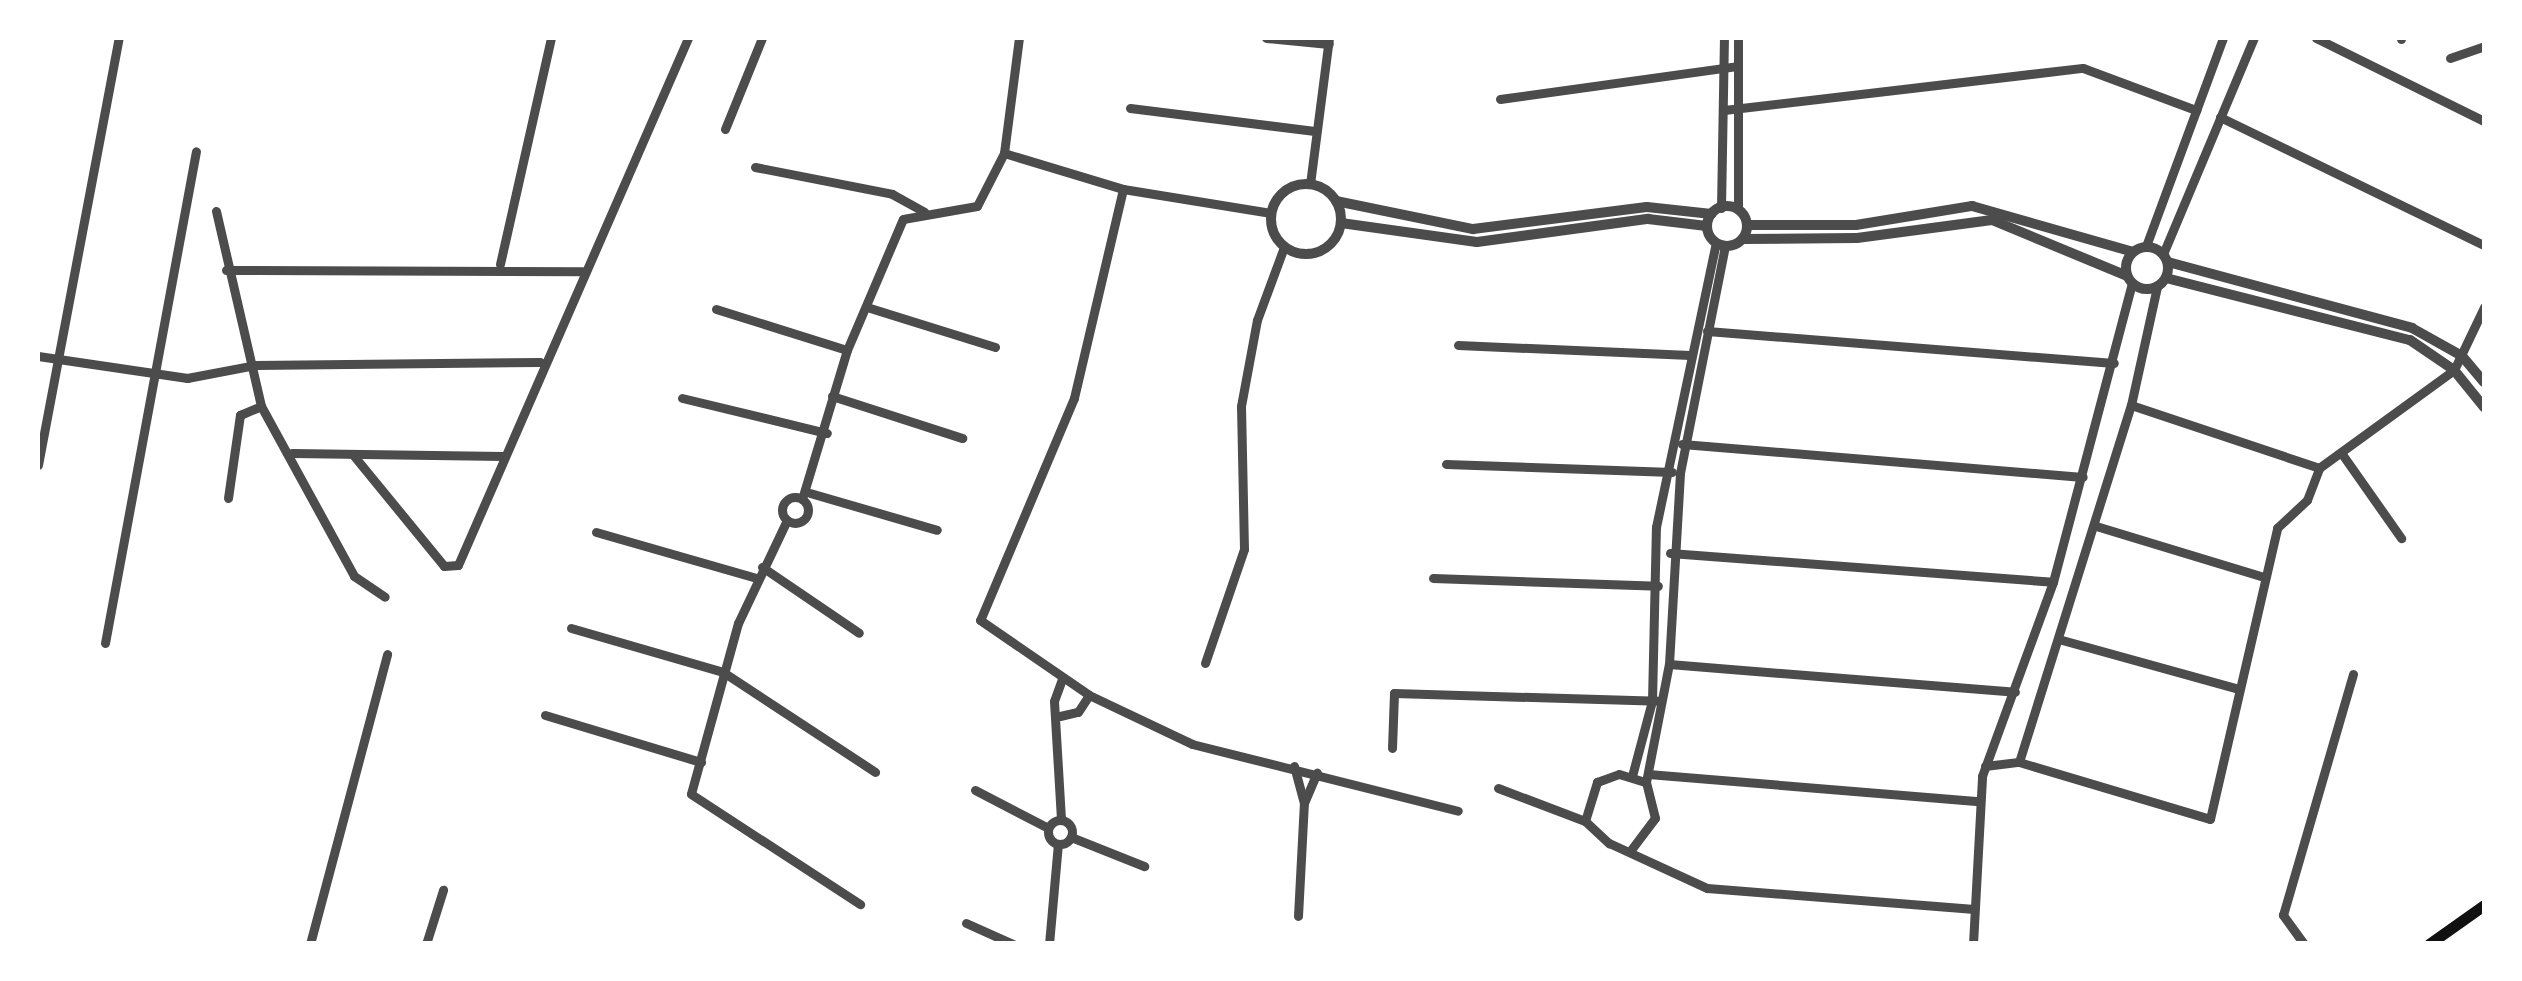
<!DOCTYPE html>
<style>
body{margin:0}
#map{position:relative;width:2522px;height:981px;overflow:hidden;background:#fff;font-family:"Noto Sans",sans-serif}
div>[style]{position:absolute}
.minor>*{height:9px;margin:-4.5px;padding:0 4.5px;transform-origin:4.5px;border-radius:4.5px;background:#4c4c4c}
.minor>.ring{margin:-4.5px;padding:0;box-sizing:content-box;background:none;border:9px solid #4c4c4c;border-radius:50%}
.tertiary>*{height:10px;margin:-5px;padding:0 5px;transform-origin:5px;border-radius:5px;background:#4c4c4c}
.tertiary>.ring{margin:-5px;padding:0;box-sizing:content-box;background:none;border:10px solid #4c4c4c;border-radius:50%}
.secondary>*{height:11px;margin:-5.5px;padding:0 5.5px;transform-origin:5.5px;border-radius:5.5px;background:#111}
span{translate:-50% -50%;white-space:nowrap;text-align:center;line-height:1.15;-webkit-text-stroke:8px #fff;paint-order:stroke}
.frame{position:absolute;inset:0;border:40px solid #fff;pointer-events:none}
</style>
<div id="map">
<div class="minor">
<div style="left:1266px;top:38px;width:63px;rotate:5.4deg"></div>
<div style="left:2316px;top:38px;width:187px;rotate:26.3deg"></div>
<div style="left:2401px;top:39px;width:1px;rotate:-90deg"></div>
<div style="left:2450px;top:58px;width:36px;rotate:-19deg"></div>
<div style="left:1500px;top:99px;width:239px;rotate:-7.9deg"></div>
<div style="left:1130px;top:108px;width:186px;rotate:7.1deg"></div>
<div style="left:1724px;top:110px;width:361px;rotate:-6.7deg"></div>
<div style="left:2083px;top:68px;width:121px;rotate:20.4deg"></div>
<div style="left:2220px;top:117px;width:293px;rotate:25.9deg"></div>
<div style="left:725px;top:129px;width:98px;rotate:-67.9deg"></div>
<div style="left:1004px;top:153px;width:124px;rotate:16.8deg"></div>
<div style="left:1123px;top:189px;width:150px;rotate:9.2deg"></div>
<div style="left:755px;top:167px;width:140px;rotate:11.1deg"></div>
<div style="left:892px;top:194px;width:37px;rotate:29deg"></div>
<div style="left:1310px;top:184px;width:147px;rotate:-82.6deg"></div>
<div style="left:1123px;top:189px;width:215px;rotate:103.2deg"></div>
<div style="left:1074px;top:398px;width:241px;rotate:112.9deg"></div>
<div style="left:980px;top:620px;width:132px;rotate:34.5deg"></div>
<div style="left:1089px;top:695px;width:114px;rotate:25.4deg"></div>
<div style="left:1192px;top:744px;width:274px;rotate:14.1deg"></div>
<div style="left:1721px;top:208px;width:170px;rotate:-89deg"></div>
<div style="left:1738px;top:209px;width:171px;rotate:-90deg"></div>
<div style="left:216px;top:211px;width:200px;rotate:77deg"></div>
<div style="left:261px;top:406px;width:194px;rotate:61.3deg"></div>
<div style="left:354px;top:576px;width:37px;rotate:34deg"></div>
<div style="left:2146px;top:246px;width:222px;rotate:-69.7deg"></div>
<div style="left:2163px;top:254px;width:234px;rotate:-67.2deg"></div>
<div style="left:500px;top:264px;width:232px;rotate:-77.3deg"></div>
<div style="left:226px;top:270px;width:356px;rotate:0.2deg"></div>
<div style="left:870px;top:308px;width:131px;rotate:17.3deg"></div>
<div style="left:716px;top:309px;width:137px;rotate:17.4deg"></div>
<div style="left:1707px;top:331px;width:408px;rotate:4.5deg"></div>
<div style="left:1458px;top:345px;width:232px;rotate:2.5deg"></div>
<div style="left:38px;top:356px;width:151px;rotate:8.4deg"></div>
<div style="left:187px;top:378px;width:69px;rotate:-10.8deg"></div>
<div style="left:255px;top:365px;width:285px;rotate:-0.6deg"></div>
<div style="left:832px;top:396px;width:137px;rotate:17.9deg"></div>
<div style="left:682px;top:398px;width:149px;rotate:13.6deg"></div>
<div style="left:2131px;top:405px;width:198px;rotate:18.5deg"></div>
<div style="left:1682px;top:444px;width:402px;rotate:4.7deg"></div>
<div style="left:292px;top:453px;width:211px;rotate:0.8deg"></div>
<div style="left:2342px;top:454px;width:103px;rotate:54.9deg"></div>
<div style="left:354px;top:456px;width:142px;rotate:50.7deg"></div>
<div style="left:444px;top:566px;width:14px;rotate:-4deg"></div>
<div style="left:458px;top:565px;width:575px;rotate:-66.42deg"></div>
<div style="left:1446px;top:464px;width:226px;rotate:2deg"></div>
<div style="left:38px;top:465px;width:435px;rotate:-79.3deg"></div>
<div style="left:810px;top:493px;width:132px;rotate:16.2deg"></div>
<div class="ring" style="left:782px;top:497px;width:17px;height:17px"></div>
<div style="left:228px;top:498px;width:84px;rotate:-81.8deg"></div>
<div style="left:240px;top:415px;width:23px;rotate:-23deg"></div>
<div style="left:802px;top:499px;width:156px;rotate:-73.2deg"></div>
<div style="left:847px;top:350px;width:142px;rotate:-66.9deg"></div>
<div style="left:903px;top:219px;width:75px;rotate:-10deg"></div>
<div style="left:977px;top:206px;width:59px;rotate:-63deg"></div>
<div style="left:1004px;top:153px;width:116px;rotate:-82.6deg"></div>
<div style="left:787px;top:520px;width:114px;rotate:115.4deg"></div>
<div style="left:738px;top:623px;width:177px;rotate:105.4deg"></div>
<div style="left:691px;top:794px;width:202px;rotate:33.1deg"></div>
<div style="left:2096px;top:526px;width:172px;rotate:16.9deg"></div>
<div style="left:596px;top:532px;width:166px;rotate:16deg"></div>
<div style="left:1670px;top:553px;width:384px;rotate:4.3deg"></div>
<div style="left:762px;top:567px;width:117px;rotate:34.2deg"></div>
<div style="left:1433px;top:578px;width:225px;rotate:2deg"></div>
<div style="left:571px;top:628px;width:158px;rotate:16.1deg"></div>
<div style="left:723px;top:672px;width:182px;rotate:33.3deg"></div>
<div style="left:2062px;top:640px;width:184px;rotate:15.5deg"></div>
<div style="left:105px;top:643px;width:500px;rotate:-79.52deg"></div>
<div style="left:1205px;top:663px;width:120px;rotate:-71.1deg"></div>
<div style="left:1244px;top:549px;width:143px;rotate:-91.2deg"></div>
<div style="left:1241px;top:406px;width:87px;rotate:-79.5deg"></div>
<div style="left:1257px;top:320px;width:78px;rotate:-69.7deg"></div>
<div style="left:1669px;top:664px;width:347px;rotate:4.6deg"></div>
<div style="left:545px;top:715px;width:163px;rotate:16.8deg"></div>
<div style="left:1060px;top:716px;width:18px;rotate:-13deg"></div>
<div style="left:1078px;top:712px;width:20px;rotate:-57deg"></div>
<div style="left:1392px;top:748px;width:55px;rotate:-87.9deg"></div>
<div style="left:1394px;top:693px;width:264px;rotate:1.7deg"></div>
<div style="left:2019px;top:762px;width:199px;rotate:16.6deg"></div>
<div style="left:2210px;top:819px;width:299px;rotate:-77deg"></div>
<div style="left:2277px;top:528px;width:41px;rotate:-43deg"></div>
<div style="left:2307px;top:500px;width:34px;rotate:-69deg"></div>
<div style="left:2319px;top:468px;width:167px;rotate:-36deg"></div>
<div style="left:2454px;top:370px;width:70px;rotate:-64.5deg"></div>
<div style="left:1294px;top:766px;width:38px;rotate:75deg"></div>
<div style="left:1985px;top:766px;width:34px;rotate:-7deg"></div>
<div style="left:2019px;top:762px;width:374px;rotate:-72.6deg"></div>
<div style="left:2131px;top:405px;width:121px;rotate:-77.6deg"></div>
<div style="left:1648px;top:774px;width:332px;rotate:4.7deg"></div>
<div style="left:1632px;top:776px;width:78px;rotate:-75.1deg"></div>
<div style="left:1652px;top:701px;width:174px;rotate:-88.7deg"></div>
<div style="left:1656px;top:527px;width:290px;rotate:-78.1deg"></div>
<div style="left:1646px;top:782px;width:120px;rotate:-79deg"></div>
<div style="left:1669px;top:664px;width:191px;rotate:-86.7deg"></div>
<div style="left:1680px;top:473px;width:231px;rotate:-78.8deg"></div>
<div style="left:1498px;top:788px;width:93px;rotate:20.8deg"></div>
<div style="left:1585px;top:821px;width:33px;rotate:43deg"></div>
<div style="left:1609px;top:843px;width:108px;rotate:24.7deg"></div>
<div style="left:1707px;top:888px;width:268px;rotate:4.5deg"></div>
<div style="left:975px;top:790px;width:82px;rotate:27.5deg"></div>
<div style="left:1061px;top:819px;width:118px;rotate:-93.4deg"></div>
<div style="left:1054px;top:701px;width:23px;rotate:-70deg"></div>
<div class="ring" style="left:1048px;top:820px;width:15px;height:15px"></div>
<div style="left:1585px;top:821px;width:41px;rotate:-72.9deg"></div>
<div style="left:1597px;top:782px;width:23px;rotate:-20deg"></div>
<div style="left:1619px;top:774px;width:28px;rotate:17deg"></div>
<div style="left:1646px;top:782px;width:37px;rotate:76deg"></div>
<div style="left:1655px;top:818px;width:39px;rotate:127deg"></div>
<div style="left:1071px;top:837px;width:79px;rotate:21.7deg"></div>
<div style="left:1298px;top:916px;width:113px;rotate:-87deg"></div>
<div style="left:1304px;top:803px;width:33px;rotate:-67deg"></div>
<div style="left:966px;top:923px;width:51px;rotate:24.1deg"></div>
<div style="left:310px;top:944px;width:300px;rotate:-75.1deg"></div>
<div style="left:426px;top:944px;width:57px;rotate:-72.5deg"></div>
<div style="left:1049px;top:944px;width:100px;rotate:-84.9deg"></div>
<div style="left:1973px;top:944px;width:168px;rotate:-86.9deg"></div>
<div style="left:1982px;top:776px;width:207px;rotate:-69.9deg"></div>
<div style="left:2053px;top:582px;width:309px;rotate:-75.2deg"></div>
<div style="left:2304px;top:944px;width:36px;rotate:-126deg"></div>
<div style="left:2283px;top:915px;width:251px;rotate:-73.8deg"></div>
</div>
<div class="tertiary">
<div class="ring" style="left:1271px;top:184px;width:60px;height:60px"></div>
<div style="left:1336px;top:201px;width:140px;rotate:11.6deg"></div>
<div style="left:1473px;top:229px;width:175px;rotate:-7.2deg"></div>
<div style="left:1647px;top:207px;width:65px;rotate:6.1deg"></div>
<div class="ring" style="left:1707px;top:206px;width:30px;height:30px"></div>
<div style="left:1341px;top:223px;width:137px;rotate:8deg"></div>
<div style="left:1477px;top:242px;width:173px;rotate:-7.7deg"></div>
<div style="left:1648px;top:219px;width:59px;rotate:6.8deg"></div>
<div style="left:1749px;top:225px;width:107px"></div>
<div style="left:1856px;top:225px;width:118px;rotate:-9.3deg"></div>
<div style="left:1972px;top:206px;width:167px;rotate:15.9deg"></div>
<div style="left:1743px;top:239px;width:114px;rotate:-0.5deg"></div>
<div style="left:1857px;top:238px;width:136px;rotate:-7.6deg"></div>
<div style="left:1992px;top:220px;width:146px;rotate:22.5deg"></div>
<div class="ring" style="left:2126px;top:247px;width:32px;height:32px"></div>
<div style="left:2168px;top:262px;width:253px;rotate:15.1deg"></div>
<div style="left:2412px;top:328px;width:57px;rotate:29.2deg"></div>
<div style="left:2462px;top:356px;width:34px;rotate:50deg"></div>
<div style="left:2166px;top:278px;width:252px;rotate:14.3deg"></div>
<div style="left:2410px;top:340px;width:53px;rotate:34.3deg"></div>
<div style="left:2454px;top:370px;width:48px;rotate:51deg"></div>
</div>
<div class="secondary">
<div style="left:2429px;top:944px;width:67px;rotate:-35.3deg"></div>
</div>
<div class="frame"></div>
</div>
